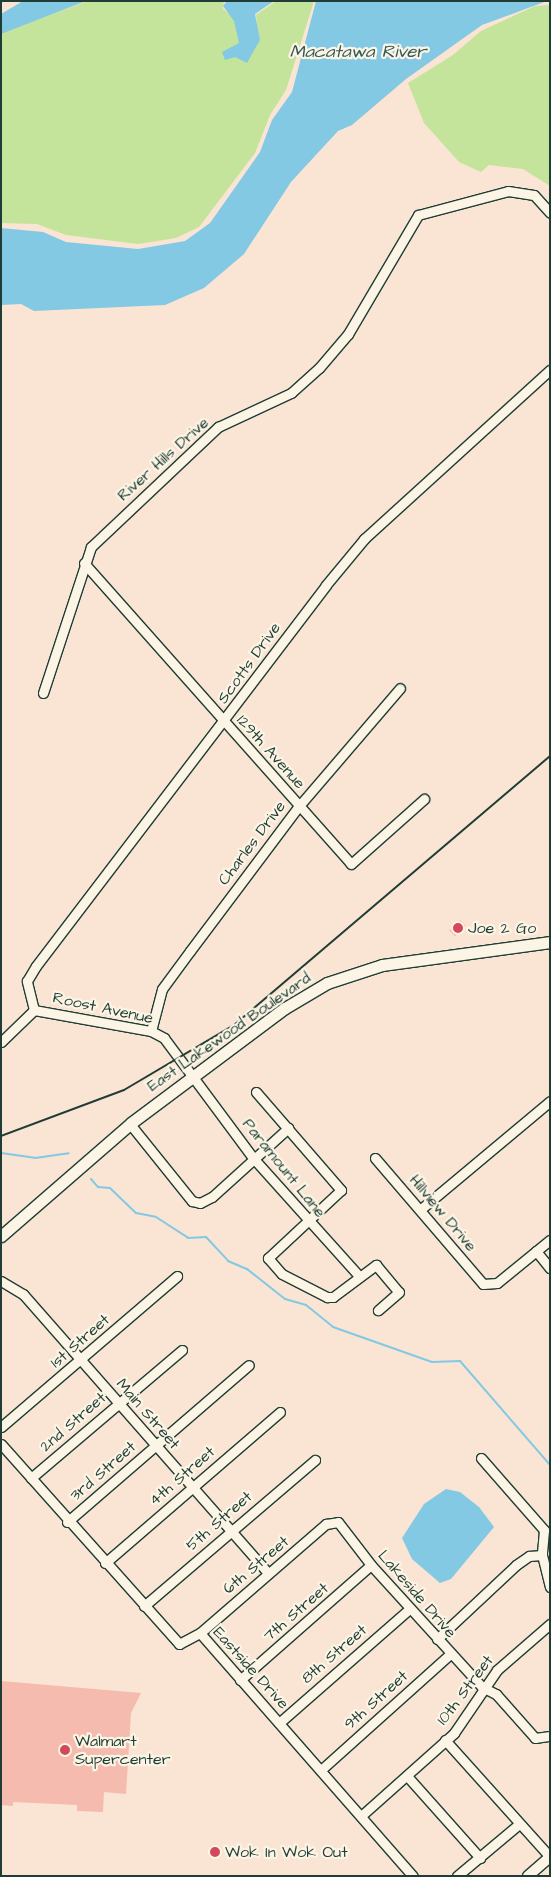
<!DOCTYPE html>
<style>
body{margin:0}
#map{position:relative;width:551px;height:1877px;overflow:hidden;background:#fae4d4;font-family:"Architects Daughter",sans-serif}
div>[style]{position:absolute}
.green>*{inset:0;background:#c4e39b}
.water>*{inset:0;background:#83c9e4}
.stream>*{height:2px;margin:-1px;padding:0 1px;transform-origin:1px;border-radius:1px;background:#83c9e4}
.building>*{inset:0;background:#f5bbae;transform-origin:0 0}
.roads{filter:drop-shadow(1px 0 #1f3d34) drop-shadow(-1px 0 #1f3d34) drop-shadow(0 1px #1f3d34) drop-shadow(0 -1px #1f3d34)}
.minor>*{height:9px;margin:-4.5px;padding:0 4.5px;transform-origin:4.5px;border-radius:4.5px;background:#fcf5e5}
.tertiary>*{height:10px;margin:-5px;padding:0 5px;transform-origin:5px;border-radius:5px;background:#fcf5e5}
.secondary>*{height:11px;margin:-5.5px;padding:0 5.5px;transform-origin:5.5px;border-radius:5.5px;background:#fcf5e5}
.rail>*{height:2px;margin:-1px;padding:0 1px;transform-origin:1px;border-radius:1px;background:#1f3d34}
.dots>*{width:14px;height:14px;translate:-50% -50%;box-sizing:border-box;border:2px solid #fcf5e5;border-radius:50%}
span{translate:-50% -50%;white-space:nowrap;text-align:center;line-height:1.15;-webkit-text-stroke:4.5px #fcf5e5;paint-order:stroke}
.street-label{font-size:16px;color:#1f3d34}
.poi-label{font-size:16px;color:#1f3d34}
.left{translate:0 -50%;text-align:left}
.water-label{font-size:18px;color:#335957;font-style:italic}
.frame{position:absolute;inset:0;border:2px solid #1f3d34;pointer-events:none}
</style>
<div id="map">
<div class="green">
<div style="clip-path:polygon(88px 1px,224px 1px,223px 9px,258px 38px,256px 15px,276px 1px,314px 1px,286px 90px,270px 115px,255px 153px,199px 227px,176px 238px,138px 244px,66px 235px,37px 224px,1px 223px,1px 33px)"></div>
<div style="clip-path:polygon(550px 5px,550px 186px,523px 169px,489px 165px,481px 172px,459px 162px,424px 123px,408px 83px,453px 55px,481px 31px,535px 6px)"></div>
</div>
<div class="water">
<div style="clip-path:polygon(23px 1px,86px 1px,1px 34px,1px 14px)"></div>
<div style="clip-path:polygon(227px 1px,274px 1px,255px 14px,260px 40px,247px 63px,235px 57px,225px 60px,222px 52px,239px 43px,234px 21px,223px 6px)"></div>
<div style="clip-path:polygon(316px 1px,547px 1px,482px 25px,406px 79px,352px 125px,338px 131px,291px 182px,244px 254px,204px 288px,165px 305px,34px 311px,21px 304px,1px 305px,1px 228px,43px 232px,66px 242px,138px 249px,185px 241px,210px 223px,260px 152px,272px 120px,292px 92px)"></div>
<div style="clip-path:polygon(446px 1489px,460px 1492px,479px 1507px,494px 1527px,451px 1579px,440px 1583px,412px 1559px,402px 1538px,424px 1504px)"></div>
</div>
<div class="stream">
<div style="left:1px;top:1153px;width:34px;rotate:8deg"></div>
<div style="left:35px;top:1158px;width:34px;rotate:-8deg"></div>
<div style="left:91px;top:1179px;width:11px;rotate:49deg"></div>
<div style="left:98px;top:1187px;width:12px;rotate:5deg"></div>
<div style="left:110px;top:1188px;width:36px;rotate:44deg"></div>
<div style="left:136px;top:1213px;width:20px;rotate:11deg"></div>
<div style="left:156px;top:1217px;width:38px;rotate:33deg"></div>
<div style="left:188px;top:1238px;width:18px;rotate:-3deg"></div>
<div style="left:206px;top:1237px;width:33px;rotate:47deg"></div>
<div style="left:228px;top:1261px;width:21px;rotate:23deg"></div>
<div style="left:247px;top:1269px;width:48px;rotate:38.3deg"></div>
<div style="left:285px;top:1299px;width:22px;rotate:16deg"></div>
<div style="left:306px;top:1305px;width:35px;rotate:39deg"></div>
<div style="left:333px;top:1327px;width:105px;rotate:19.5deg"></div>
<div style="left:432px;top:1362px;width:28px;rotate:-2deg"></div>
<div style="left:460px;top:1361px;width:138px;rotate:49.1deg"></div>
</div>
<div class="building">
<div style="left:460px;top:920px;width:8px;height:15px;rotate:45deg"></div>
<div style="clip-path:polygon(1px 1681px,141px 1693px,131px 1713px,126px 1794px,104px 1792px,103px 1812px,77px 1811px,77px 1805px,13px 1802px,13px 1806px,1px 1805px)"></div>
</div>
<div class="roads">
<div class="minor">
<div style="left:84px;top:563px;width:402px;rotate:48.4deg"></div>
<div style="left:351px;top:864px;width:98px;rotate:-41.7deg"></div>
<div style="left:43px;top:693px;width:154px;rotate:-71.8deg"></div>
<div style="left:91px;top:547px;width:175px;rotate:-43.4deg"></div>
<div style="left:218px;top:427px;width:81px;rotate:-25deg"></div>
<div style="left:291px;top:393px;width:38px;rotate:-42deg"></div>
<div style="left:319px;top:368px;width:45px;rotate:-49.5deg"></div>
<div style="left:348px;top:334px;width:138px;rotate:-59.5deg"></div>
<div style="left:418px;top:215px;width:93px;rotate:-14.9deg"></div>
<div style="left:508px;top:191px;width:26px;rotate:9deg"></div>
<div style="left:534px;top:195px;width:24px;rotate:48deg"></div>
<div style="left:34px;top:1010px;width:30px;rotate:-104deg"></div>
<div style="left:27px;top:981px;width:17px;rotate:-59deg"></div>
<div style="left:36px;top:966px;width:479px;rotate:-52.7deg"></div>
<div style="left:326px;top:585px;width:60px;rotate:-50.4deg"></div>
<div style="left:364px;top:539px;width:251px;rotate:-42.3deg"></div>
<div style="left:151px;top:1031px;width:43px;rotate:-75.3deg"></div>
<div style="left:162px;top:989px;width:47px;rotate:-53.6deg"></div>
<div style="left:190px;top:951px;width:181px;rotate:-53.1deg"></div>
<div style="left:299px;top:806px;width:155px;rotate:-49.4deg"></div>
<div style="left:1px;top:1042px;width:46px;rotate:-44.1deg"></div>
<div style="left:34px;top:1010px;width:119px;rotate:10.2deg"></div>
<div style="left:151px;top:1031px;width:15px;rotate:28deg"></div>
<div style="left:164px;top:1038px;width:151px;rotate:53.4deg"></div>
<div style="left:254px;top:1159px;width:156px;rotate:48.1deg"></div>
<div style="left:256px;top:1092px;width:130px;rotate:49.1deg"></div>
<div style="left:341px;top:1190px;width:100px;rotate:137deg"></div>
<div style="left:268px;top:1258px;width:21px;rotate:49deg"></div>
<div style="left:282px;top:1274px;width:51px;rotate:27.1deg"></div>
<div style="left:327px;top:1297px;width:6px"></div>
<div style="left:333px;top:1297px;width:54px;rotate:-36.7deg"></div>
<div style="left:376px;top:1265px;width:35px;rotate:50deg"></div>
<div style="left:399px;top:1292px;width:28px;rotate:139deg"></div>
<div style="left:130px;top:1124px;width:99px;rotate:51.2deg"></div>
<div style="left:192px;top:1201px;width:8px;rotate:14deg"></div>
<div style="left:200px;top:1203px;width:13px;rotate:-27deg"></div>
<div style="left:212px;top:1197px;width:103px;rotate:-42.2deg"></div>
<div style="left:375px;top:1158px;width:166px;rotate:49.4deg"></div>
<div style="left:483px;top:1284px;width:14px;rotate:-4deg"></div>
<div style="left:497px;top:1283px;width:68px;rotate:-39.1deg"></div>
<div style="left:421px;top:1209px;width:168px;rotate:-39.9deg"></div>
<div style="left:536px;top:1251px;width:22px;rotate:51deg"></div>
<div style="left:1px;top:1281px;width:26px;rotate:31deg"></div>
<div style="left:23px;top:1294px;width:370px;rotate:48.7deg"></div>
<div style="left:1px;top:1427px;width:232px;rotate:-40.6deg"></div>
<div style="left:1px;top:1444px;width:268px;rotate:48.3deg"></div>
<div style="left:179px;top:1644px;width:24px;rotate:-28deg"></div>
<div style="left:200px;top:1633px;width:167px;rotate:-40.9deg"></div>
<div style="left:326px;top:1524px;width:12px;rotate:-9deg"></div>
<div style="left:338px;top:1522px;width:54px;rotate:52.5deg"></div>
<div style="left:371px;top:1565px;width:165px;rotate:47.7deg"></div>
<div style="left:482px;top:1687px;width:16px;rotate:27deg"></div>
<div style="left:496px;top:1694px;width:59px;rotate:48.4deg"></div>
<div style="left:535px;top:1738px;width:15px;rotate:-8deg"></div>
<div style="left:481px;top:1458px;width:96px;rotate:48.8deg"></div>
<div style="left:544px;top:1530px;width:25px;rotate:95deg"></div>
<div style="left:542px;top:1555px;width:33px;rotate:76deg"></div>
<div style="left:31px;top:1478px;width:198px;rotate:-40.3deg"></div>
<div style="left:67px;top:1522px;width:240px;rotate:-40.8deg"></div>
<div style="left:105px;top:1563px;width:231px;rotate:-40.8deg"></div>
<div style="left:144px;top:1606px;width:225px;rotate:-40.5deg"></div>
<div style="left:200px;top:1633px;width:323px;rotate:48.8deg"></div>
<div style="left:437px;top:1639px;width:108px;rotate:-43.1deg"></div>
<div style="left:516px;top:1565px;width:16px;rotate:-35deg"></div>
<div style="left:529px;top:1556px;width:13px;rotate:-4deg"></div>
<div style="left:240px;top:1680px;width:174px;rotate:-41.3deg"></div>
<div style="left:279px;top:1723px;width:173px;rotate:-41.2deg"></div>
<div style="left:445px;top:1740px;width:157px;rotate:48.1deg"></div>
<div style="left:322px;top:1769px;width:172px;rotate:-41.9deg"></div>
<div style="left:407px;top:1776px;width:110px;rotate:48.3deg"></div>
<div style="left:361px;top:1816px;width:125px;rotate:-41.7deg"></div>
<div style="left:454px;top:1733px;width:76px;rotate:-55.7deg"></div>
<div style="left:497px;top:1670px;width:70px;rotate:-41deg"></div>
<div style="left:457px;top:1876px;width:81px;rotate:-40deg"></div>
</div>
<div class="tertiary">
<div style="left:528px;top:1876px;width:29px;rotate:-41deg"></div>
</div>
<div class="secondary">
<div style="left:1px;top:1236px;width:172px;rotate:-41deg"></div>
<div style="left:131px;top:1123px;width:192px;rotate:-36.8deg"></div>
<div style="left:285px;top:1008px;width:49px;rotate:-30.8deg"></div>
<div style="left:327px;top:983px;width:58px;rotate:-18.1deg"></div>
<div style="left:382px;top:965px;width:170px;rotate:-7.8deg"></div>
</div>
</div>
<div class="rail">
<div style="left:1px;top:1136px;width:131px;rotate:-20.5deg"></div>
<div style="left:124px;top:1090px;width:128px;rotate:-30.6deg"></div>
<div style="left:234px;top:1025px;width:415px;rotate:-40.4deg"></div>
</div>
<div class="dots">
<div style="left:458px;top:928px;background:#d1495b"></div>
<div style="left:65px;top:1750px;background:#d1495b"></div>
<div style="left:215px;top:1852px;background:#d1495b"></div>
</div>
<div class="street-label">
<span style="left:163px;top:459px;rotate:-42deg">River Hills Drive</span>
<span style="left:249px;top:663px;rotate:-54deg">Scotts Drive</span>
<span style="left:271px;top:752px;rotate:48deg">129th Avenue</span>
<span style="left:252px;top:843px;rotate:-53deg">Charles Drive</span>
<span style="left:103px;top:1008px;rotate:12deg">Roost Avenue</span>
<span style="left:229px;top:1032px;rotate:-35deg">East Lakewood Boulevard</span>
<span style="left:284px;top:1168px;rotate:51deg">Paramount Lane</span>
<span style="left:443px;top:1213px;rotate:50deg">Hillview Drive</span>
<span style="left:80px;top:1341px;rotate:-41deg">1st Street</span>
<span style="left:148px;top:1414px;rotate:49deg">Main Street</span>
<span style="left:73px;top:1422px;rotate:-41deg">2nd Street</span>
<span style="left:103px;top:1471px;rotate:-41deg">3rd Street</span>
<span style="left:182px;top:1476px;rotate:-41deg">4th Street</span>
<span style="left:219px;top:1521px;rotate:-41deg">5th Street</span>
<span style="left:256px;top:1565px;rotate:-40deg">6th Street</span>
<span style="left:417px;top:1594px;rotate:49deg">Lakeside Drive</span>
<span style="left:296px;top:1612px;rotate:-41deg">7th Street</span>
<span style="left:334px;top:1654px;rotate:-41deg">8th Street</span>
<span style="left:251px;top:1668px;rotate:48deg">Eastside Drive</span>
<span style="left:465px;top:1690px;rotate:-53deg">10th Street</span>
<span style="left:376px;top:1700px;rotate:-42deg">9th Street</span>
</div>
<div class="poi-label">
<span class="left" style="left:468px;top:928px">Joe 2 Go</span>
<span class="left" style="left:75px;top:1750px">Walmart<br>Supercenter</span>
<span class="left" style="left:225px;top:1852px">Wok In Wok Out</span>
</div>
<div class="water-label">
<span style="left:358px;top:52px">Macatawa River</span>
</div>
<div class="frame"></div>
</div>
